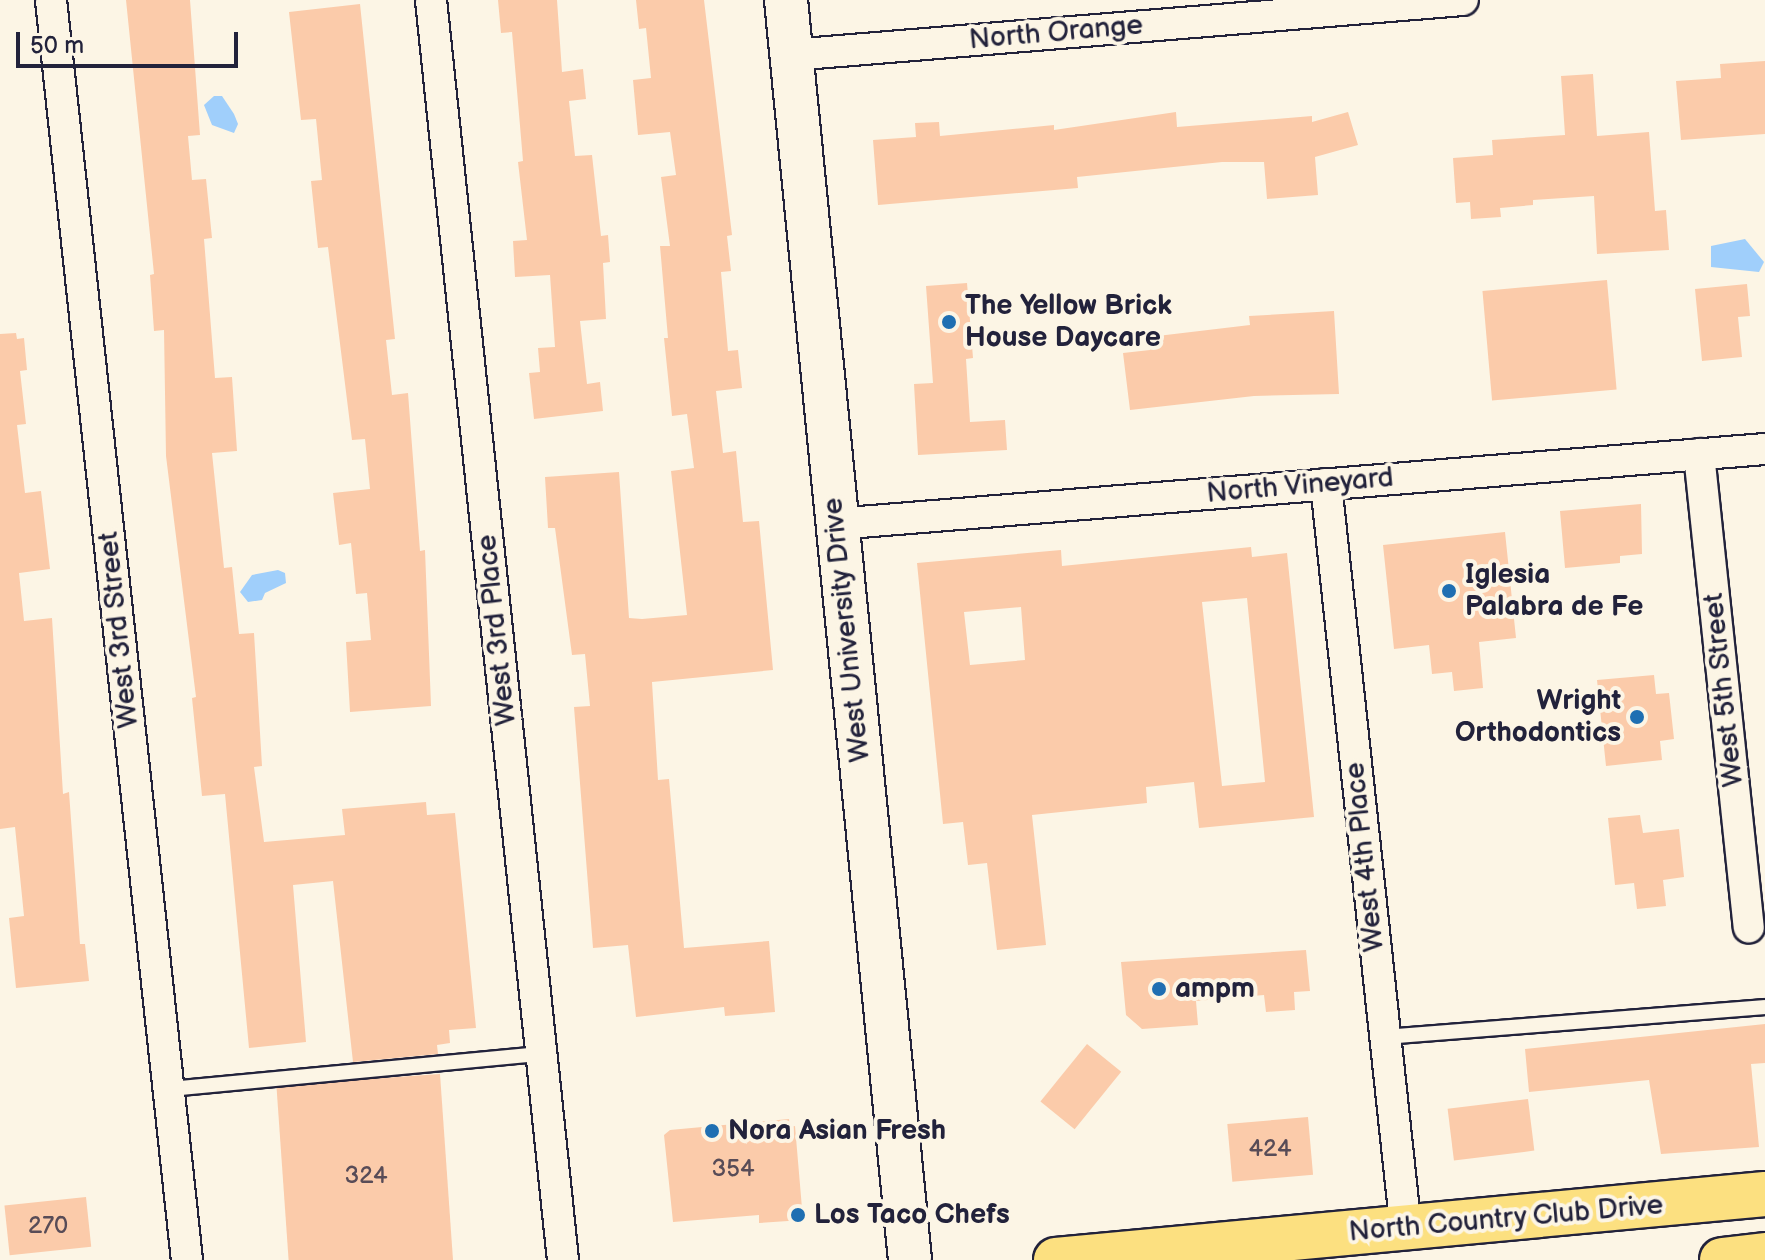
<!DOCTYPE html>
<style>
body{margin:0}
#map{position:relative;width:1765px;height:1260px;overflow:hidden;background:#fcf5e5;font-family:"Balsamiq Sans",sans-serif}
div>[style]{position:absolute}
.water>*{inset:0;background:#a0cffb}
.building>*{inset:0;background:#fbcbaa;transform-origin:0 0}
.roads{filter:drop-shadow(2px 0 #22223b) drop-shadow(-2px 0 #22223b) drop-shadow(0 2px #22223b) drop-shadow(0 -2px #22223b)}
.service>*{height:14px;margin:-7px;padding:0 7px;transform-origin:7px;border-radius:7px;background:#fcf5e5}
.minor>*{height:30px;margin:-15px;padding:0 15px;transform-origin:15px;border-radius:15px;background:#fcf5e5}
.secondary>*{height:42px;margin:-21px;padding:0 21px;transform-origin:21px;border-radius:21px;background:#fcf5e5}
.primary>*{height:44px;margin:-22px;padding:0 22px;transform-origin:22px;border-radius:22px;background:#fce080}
.dots>*{width:22px;height:22px;translate:-50% -50%;box-sizing:border-box;border:4px solid #fcf5e5;border-radius:50%}
span{translate:-50% -50%;white-space:nowrap;text-align:center;line-height:1.15;-webkit-text-stroke:8px #fcf5e5;paint-order:stroke}
.number-label{font-size:24px;color:#584c57}
.number-label span{-webkit-text-stroke-width:0}
.street-label{font-size:28px;color:#22223b}
.poi-label{font-size:28px;color:#22223b;font-weight:700}
.left{translate:0 -50%;text-align:left}
.right{translate:-100% -50%;text-align:right}
.scale{position:absolute;left:16px;top:32px;width:222px;height:36px;box-sizing:border-box;border:4px solid #22223b;border-top:0;padding-left:10px;font-size:24px;line-height:28px;white-space:nowrap;color:#22223b;-webkit-text-stroke:6px #fcf5e5;paint-order:stroke}
</style>
<div id="map">
<div class="water">
<div style="clip-path:polygon(214px 96px,222px 96px,234px 114px,238px 124px,234px 133px,212px 125px,204px 105px)"></div>
<div style="clip-path:polygon(1745px 239px,1764px 262px,1759px 272px,1711px 267px,1711px 246px)"></div>
<div style="clip-path:polygon(278px 570px,285px 573px,286px 583px,265px 593px,262px 600px,248px 602px,240px 592px,252px 575px)"></div>
</div>
<div class="building">
<div style="clip-path:polygon(126px 0,190px 0,200px 135px,188px 136px,192px 180px,206px 179px,212px 238px,204px 239px,215px 378px,232px 377px,237px 451px,212px 453px,224px 568px,232px 567px,239px 634px,254px 633px,262px 766px,254px 767px,264px 842px,345px 835px,342px 809px,426px 802px,427px 815px,455px 813px,476px 1028px,449px 1030px,450px 1043px,437px 1045px,438px 1054px,353px 1062px,333px 881px,293px 885px,306px 1042px,249px 1048px,225px 794px,202px 796px,192px 698px,196px 697px,166px 456px,164px 330px,154px 331px,150px 275px,154px 274px)"></div>
<div style="clip-path:polygon(498px 0,557px 0,562px 72px,583px 69px,586px 99px,569px 101px,575px 156px,592px 155px,601px 236px,608px 235px,610px 262px,603px 263px,606px 319px,580px 321px,587px 384px,600px 382px,603px 411px,534px 419px,529px 373px,540px 372px,538px 348px,555px 347px,550px 275px,515px 277px,513px 241px,527px 240px,518px 162px,523px 161px,512px 32px,501px 33px)"></div>
<div style="clip-path:polygon(636px 0,704px 0,732px 235px,727px 236px,731px 271px,721px 272px,728px 351px,738px 350px,742px 388px,716px 391px,723px 453px,736px 451px,743px 522px,759px 521px,773px 670px,652px 682px,658px 780px,669px 779px,684px 948px,769px 941px,775px 1012px,725px 1016px,724px 1007px,636px 1017px,628px 945px,593px 948px,574px 707px,590px 706px,585px 654px,572px 655px,555px 528px,548px 528px,545px 477px,619px 472px,629px 618px,642px 619px,687px 615px,671px 471px,694px 468px,687px 414px,672px 416px,664px 338px,668px 338px,660px 246px,670px 246px,661px 177px,676px 175px,670px 132px,638px 135px,633px 80px,651px 78px,646px 28px,639px 29px)"></div>
<div style="clip-path:polygon(360px 4px,395px 339px,386px 340px,392px 395px,408px 393px,420px 551px,425px 550px,431px 706px,350px 712px,346px 642px,371px 640px,367px 593px,356px 594px,351px 543px,339px 545px,333px 493px,370px 489px,365px 439px,352px 440px,328px 247px,318px 248px,311px 181px,322px 180px,316px 119px,301px 120px,289px 12px)"></div>
<div style="clip-path:polygon(1765px 61px,1765px 134px,1681px 140px,1676px 81px,1721px 78px,1720px 64px)"></div>
<div style="clip-path:polygon(1593px 74px,1597px 136px,1649px 132px,1655px 211px,1666px 210px,1669px 250px,1597px 254px,1594px 196px,1533px 200px,1533px 205px,1500px 208px,1501px 217px,1471px 219px,1470px 202px,1456px 203px,1453px 158px,1493px 155px,1492px 140px,1565px 135px,1561px 76px)"></div>
<div style="clip-path:polygon(1176px 112px,1177px 127px,1312px 116px,1312px 122px,1348px 112px,1358px 145px,1315px 157px,1318px 195px,1267px 199px,1264px 162px,1222px 162px,1077px 177px,1078px 188px,878px 205px,873px 140px,916px 137px,915px 123px,939px 122px,940px 136px,1054px 125px,1054px 130px)"></div>
<div style="left:1607px;top:280px;width:110px;height:125px;rotate:85deg"></div>
<div style="clip-path:polygon(967px 283px,973px 358px,966px 359px,970px 422px,1005px 420px,1007px 450px,918px 455px,914px 384px,933px 383px,926px 286px)"></div>
<div style="clip-path:polygon(1747px 284px,1750px 316px,1738px 317px,1742px 357px,1702px 361px,1695px 289px)"></div>
<div style="clip-path:polygon(1334px 311px,1339px 394px,1254px 396px,1130px 410px,1123px 353px,1150px 350px,1149px 337px,1250px 325px,1249px 316px)"></div>
<div style="clip-path:polygon(16px 333px,17px 339px,24px 338px,27px 370px,20px 371px,26px 424px,17px 425px,25px 493px,41px 491px,50px 569px,19px 573px,24px 621px,52px 618px,63px 794px,69px 792px,80px 944px,85px 944px,89px 981px,16px 988px,9px 918px,24px 916px,15px 827px,0 829px,0 334px)"></div>
<div style="clip-path:polygon(1641px 504px,1642px 554px,1620px 556px,1620px 563px,1565px 568px,1560px 511px)"></div>
<div style="clip-path:polygon(1505px 532px,1516px 638px,1479px 642px,1483px 688px,1454px 691px,1452px 672px,1432px 674px,1429px 645px,1394px 649px,1383px 545px)"></div>
<div style="clip-path:polygon(evenodd,1251px 547px,1252px 557px,1287px 553px,1314px 817px,1199px 828px,1194px 782px,1146px 787px,1147px 803px,1032px 815px,1046px 945px,997px 950px,987px 863px,968px 865px,963px 822px,943px 824px,917px 563px,1061px 550px,1062px 566px,1251px 547px,1247px 598px,1265px 782px,1222px 786px,1202px 602px,1247px 598px,1251px 547px,1021px 607px,1025px 660px,970px 665px,964px 612px,1021px 607px)"></div>
<div style="clip-path:polygon(1654px 675px,1656px 694px,1669px 693px,1674px 739px,1660px 741px,1662px 760px,1606px 766px,1597px 680px)"></div>
<div style="clip-path:polygon(1640px 815px,1643px 833px,1679px 829px,1684px 877px,1663px 880px,1666px 906px,1637px 909px,1634px 883px,1615px 885px,1608px 818px)"></div>
<div style="clip-path:polygon(1306px 950px,1310px 991px,1294px 992px,1295px 1010px,1266px 1012px,1264px 995px,1196px 1001px,1198px 1025px,1142px 1029px,1126px 1015px,1121px 962px)"></div>
<div style="clip-path:polygon(1765px 1024px,1765px 1063px,1751px 1064px,1759px 1147px,1661px 1154px,1649px 1080px,1529px 1092px,1525px 1049px)"></div>
<div style="left:1087px;top:1044px;width:44px;height:74px;rotate:39deg"></div>
<div style="left:440px;top:1074px;width:187px;height:164px;rotate:86deg"></div>
<div style="left:1528px;top:1099px;width:52px;height:81px;rotate:83deg"></div>
<div style="left:1308px;top:1117px;width:58px;height:81px;rotate:85deg"></div>
<div style="clip-path:polygon(789px 1119px,790px 1127px,795px 1126px,803px 1220px,759px 1223px,759px 1215px,673px 1222px,664px 1135px,670px 1130px)"></div>
<div style="left:86px;top:1197px;width:50px;height:82px;rotate:84deg"></div>
</div>
<div class="roads">
<div class="service">
<div style="left:1385px;top:1037px;width:381px;rotate:-4.5deg"></div>
<div style="left:169px;top:1089px;width:374px;rotate:-5.4deg"></div>
</div>
<div class="minor">
<div style="left:51px;top:0;width:1267px;rotate:83.84deg"></div>
<div style="left:431px;top:0;width:1267px;rotate:84.02deg"></div>
<div style="left:791px;top:55px;width:674px;rotate:-4.68deg"></div>
<div style="left:1699px;top:454px;width:476px;rotate:84deg"></div>
<div style="left:1326px;top:484px;width:750px;rotate:83.88deg"></div>
<div style="left:835px;top:524px;width:933px;rotate:-4.61deg"></div>
</div>
<div class="secondary">
<div style="left:786px;top:0;width:1266px;rotate:84.38deg"></div>
</div>
<div class="primary">
<div style="left:1056px;top:1260px;width:712px;rotate:-5.32deg"></div>
<div style="left:1722px;top:1260px;width:43px;rotate:-6.6deg"></div>
</div>
</div>
<div class="dots">
<div style="left:949px;top:322px;background:#1f6fb2"></div>
<div style="left:1449px;top:591px;background:#1f6fb2"></div>
<div style="left:1637px;top:717px;background:#1f6fb2"></div>
<div style="left:1159px;top:989px;background:#1f6fb2"></div>
<div style="left:712px;top:1131px;background:#1f6fb2"></div>
<div style="left:798px;top:1215px;background:#1f6fb2"></div>
</div>
<div class="number-label">
<span style="left:1270px;top:1149px">424</span>
<span style="left:733px;top:1169px">354</span>
<span style="left:366px;top:1176px">324</span>
<span style="left:48px;top:1226px">270</span>
</div>
<div class="street-label">
<span style="left:1056px;top:33px;rotate:-5deg">North Orange</span>
<span style="left:1300px;top:486px;rotate:-5deg">North Vineyard</span>
<span style="left:119px;top:630px;rotate:-96deg">West 3rd Street</span>
<span style="left:497px;top:630px;rotate:-96deg">West 3rd Place</span>
<span style="left:847px;top:630px;rotate:-96deg">West University Drive</span>
<span style="left:1724px;top:690px;rotate:-96deg">West 5th Street</span>
<span style="left:1365px;top:857px;rotate:-96deg">West 4th Place</span>
<span style="left:1506px;top:1219px;rotate:-5deg">North Country Club Drive</span>
</div>
<div class="poi-label">
<span class="left" style="left:965px;top:322px">The Yellow Brick<br>House Daycare</span>
<span class="left" style="left:1465px;top:591px">Iglesia<br>Palabra de Fe</span>
<span class="right" style="left:1621px;top:717px">Wright<br>Orthodontics</span>
<span class="left" style="left:1175px;top:989px">ampm</span>
<span class="left" style="left:728px;top:1131px">Nora Asian Fresh</span>
<span class="left" style="left:814px;top:1215px">Los Taco Chefs</span>
</div>
<div class="scale">50 m</div>
</div>
